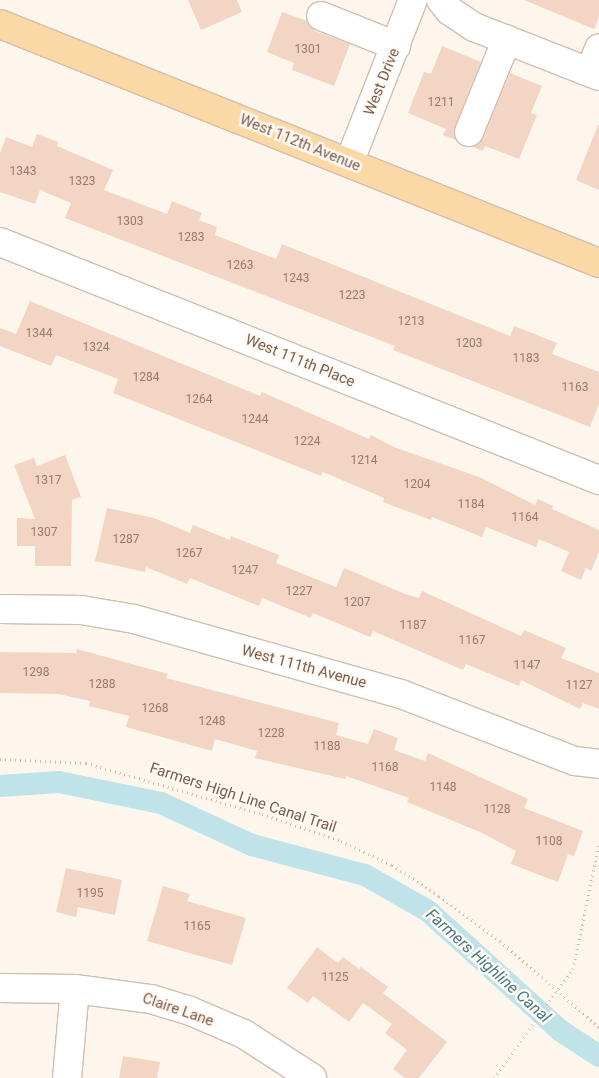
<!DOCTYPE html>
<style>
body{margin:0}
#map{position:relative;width:599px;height:1078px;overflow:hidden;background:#fdf6ec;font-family:Roboto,sans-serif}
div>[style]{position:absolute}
.canal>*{height:22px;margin:-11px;padding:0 11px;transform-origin:11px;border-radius:11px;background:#bfe3e8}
.building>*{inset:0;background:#f3d5c3}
.path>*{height:3px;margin-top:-1.5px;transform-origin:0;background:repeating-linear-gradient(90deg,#d9b8a5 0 1px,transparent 0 5px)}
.roads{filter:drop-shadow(1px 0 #d1beb0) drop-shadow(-1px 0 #d1beb0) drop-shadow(0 1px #d1beb0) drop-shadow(0 -1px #d1beb0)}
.minor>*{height:28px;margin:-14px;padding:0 14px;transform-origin:14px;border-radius:14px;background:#fff}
.major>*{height:28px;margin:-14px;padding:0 14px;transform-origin:14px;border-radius:14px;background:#fbd9a5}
span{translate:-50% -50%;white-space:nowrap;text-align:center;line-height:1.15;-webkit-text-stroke:5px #fffaf3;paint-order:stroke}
.number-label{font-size:12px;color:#987a6a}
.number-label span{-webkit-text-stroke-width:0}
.street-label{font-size:15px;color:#7a5c4d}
.water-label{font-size:16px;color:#437c86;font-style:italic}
</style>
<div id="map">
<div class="canal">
<div style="left:0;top:786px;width:59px;rotate:-3.9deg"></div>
<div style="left:59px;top:782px;width:104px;rotate:11.6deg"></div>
<div style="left:161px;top:803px;width:100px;rotate:24.8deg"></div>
<div style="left:252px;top:845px;width:117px;rotate:14.9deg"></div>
<div style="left:365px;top:875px;width:73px;rotate:29.7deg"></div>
<div style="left:428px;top:911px;width:179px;rotate:42.1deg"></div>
<div style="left:561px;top:1031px;width:45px;rotate:33.3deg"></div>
</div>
<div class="building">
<div style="clip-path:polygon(188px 0,237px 0,242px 12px,201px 30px)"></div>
<div style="clip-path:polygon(524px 0,599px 0,599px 17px,594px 29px)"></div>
<div style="clip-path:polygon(282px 12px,307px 21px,315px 31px,350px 44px,334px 86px,292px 70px,294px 63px,267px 52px)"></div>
<div style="clip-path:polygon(442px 46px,481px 62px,455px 126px,456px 140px,443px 135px,446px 129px,408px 113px,424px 72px,431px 74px)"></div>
<div style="clip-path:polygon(510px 73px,542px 86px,531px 113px,537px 115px,519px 159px,485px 146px,483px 151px,473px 147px,483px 138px)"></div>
<div style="clip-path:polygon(598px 125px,599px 125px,599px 190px,576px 180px)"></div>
<div style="clip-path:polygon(37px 134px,58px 142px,57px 146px,113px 170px,104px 190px,167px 214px,172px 201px,202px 213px,199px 220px,217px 227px,215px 235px,276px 259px,282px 244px,510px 336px,514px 326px,557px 343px,552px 354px,599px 372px,599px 404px,590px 427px,393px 350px,395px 346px,65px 218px,71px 203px,40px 190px,35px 204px,0 192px,0 153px,6px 137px,32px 147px)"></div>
<div style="clip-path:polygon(30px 301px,260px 396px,262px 392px,369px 439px,371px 435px,394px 447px,479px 477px,535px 505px,538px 499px,553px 506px,552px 509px,599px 530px,599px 552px,591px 571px,586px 568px,581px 580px,561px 571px,569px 552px,539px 539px,536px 547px,486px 527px,482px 537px,432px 517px,431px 520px,383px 502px,384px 498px,323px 472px,321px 476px,113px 393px,118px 379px,56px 355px,51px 366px,0 346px,0 328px,16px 334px)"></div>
<div style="clip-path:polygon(65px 455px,81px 497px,72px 500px,71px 566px,35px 566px,35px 546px,17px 546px,17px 518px,35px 519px,14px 465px,34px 458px,37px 466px)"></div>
<div style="clip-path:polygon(107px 508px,154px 518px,190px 533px,193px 525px,230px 540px,231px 536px,279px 555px,276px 563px,336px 587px,344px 568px,405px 594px,419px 598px,422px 591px,521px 636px,524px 630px,566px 648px,561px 658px,599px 673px,599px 709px,583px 703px,580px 709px,521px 680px,519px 686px,466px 664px,463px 670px,373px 631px,370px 637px,313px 613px,311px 618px,262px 598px,259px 606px,190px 578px,187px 584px,146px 567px,145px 572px,95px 561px)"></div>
<div style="clip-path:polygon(77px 649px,168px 674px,166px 678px,339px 723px,336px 735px,368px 744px,374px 729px,398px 738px,394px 750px,425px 761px,428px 753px,528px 799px,524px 808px,583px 831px,574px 856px,568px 854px,558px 882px,511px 864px,516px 851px,480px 832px,407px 802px,409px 798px,346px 776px,345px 779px,255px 758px,257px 751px,215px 739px,212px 751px,126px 727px,129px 716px,89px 706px,90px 701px,58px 694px,0 693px,0 652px,76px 653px)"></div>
<div style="clip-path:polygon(66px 868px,122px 880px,115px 915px,78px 907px,76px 917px,56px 912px)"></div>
<div style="clip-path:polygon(163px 886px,190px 894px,187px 901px,246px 918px,232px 965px,147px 941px)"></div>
<div style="clip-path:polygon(317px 947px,338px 963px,343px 957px,359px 969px,361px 967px,388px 987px,383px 993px,447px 1042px,419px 1078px,405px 1078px,393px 1069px,407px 1050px,385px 1033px,392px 1024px,363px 1003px,349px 1022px,313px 996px,308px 1003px,287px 988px)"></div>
<div style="clip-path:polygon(123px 1056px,160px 1062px,157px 1078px,119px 1078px)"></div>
</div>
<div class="path">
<div style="left:0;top:759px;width:86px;rotate:2.7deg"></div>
<div style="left:86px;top:763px;width:183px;rotate:16.2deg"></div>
<div style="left:262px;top:814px;width:83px;rotate:18.9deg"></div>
<div style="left:341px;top:841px;width:56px;rotate:25.2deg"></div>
<div style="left:392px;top:865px;width:56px;rotate:33.4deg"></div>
<div style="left:439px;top:896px;width:76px;rotate:36.4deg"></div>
<div style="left:500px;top:941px;width:131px;rotate:41deg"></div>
<div style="left:494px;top:1078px;width:135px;rotate:-54.1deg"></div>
<div style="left:573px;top:969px;width:128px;rotate:-78.3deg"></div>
</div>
<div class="roads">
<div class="minor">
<div style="left:441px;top:0;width:14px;rotate:51deg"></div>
<div style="left:450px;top:11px;width:29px;rotate:34deg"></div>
<div style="left:474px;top:27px;width:134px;rotate:21.4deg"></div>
<div style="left:321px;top:16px;width:81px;rotate:21.8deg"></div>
<div style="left:590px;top:72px;width:25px;rotate:-69deg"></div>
<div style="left:469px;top:132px;width:100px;rotate:-67.8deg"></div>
<div style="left:349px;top:163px;width:175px;rotate:-68.6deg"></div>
<div style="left:0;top:242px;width:645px;rotate:21.67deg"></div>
<div style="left:0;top:609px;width:81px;rotate:0.7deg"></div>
<div style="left:81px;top:610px;width:54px;rotate:9.6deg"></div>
<div style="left:134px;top:619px;width:277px;rotate:15.7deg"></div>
<div style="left:401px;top:694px;width:186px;rotate:21.1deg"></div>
<div style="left:575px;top:761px;width:24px;rotate:7deg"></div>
<div style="left:0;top:988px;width:75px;rotate:0.8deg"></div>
<div style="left:75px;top:989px;width:77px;rotate:7.5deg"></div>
<div style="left:151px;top:999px;width:39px;rotate:17deg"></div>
<div style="left:188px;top:1010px;width:61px;rotate:23.2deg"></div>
<div style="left:244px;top:1034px;width:81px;rotate:32.9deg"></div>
<div style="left:67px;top:1078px;width:89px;rotate:-84.9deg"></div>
</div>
<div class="major">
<div style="left:0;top:24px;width:645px;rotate:21.75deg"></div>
</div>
</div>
<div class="number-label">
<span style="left:308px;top:50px">1301</span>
<span style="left:441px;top:103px">1211</span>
<span style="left:23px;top:172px">1343</span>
<span style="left:82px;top:182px">1323</span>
<span style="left:130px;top:222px">1303</span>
<span style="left:191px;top:238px">1283</span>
<span style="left:240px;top:266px">1263</span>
<span style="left:296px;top:279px">1243</span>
<span style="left:352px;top:296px">1223</span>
<span style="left:411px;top:322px">1213</span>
<span style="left:39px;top:334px">1344</span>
<span style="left:469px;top:344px">1203</span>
<span style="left:96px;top:348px">1324</span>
<span style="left:526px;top:359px">1183</span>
<span style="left:146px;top:378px">1284</span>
<span style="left:575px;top:388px">1163</span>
<span style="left:199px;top:400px">1264</span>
<span style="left:255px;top:420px">1244</span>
<span style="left:307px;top:442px">1224</span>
<span style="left:364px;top:461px">1214</span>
<span style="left:48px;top:481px">1317</span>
<span style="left:417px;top:485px">1204</span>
<span style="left:471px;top:505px">1184</span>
<span style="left:525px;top:518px">1164</span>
<span style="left:44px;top:533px">1307</span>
<span style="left:126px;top:540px">1287</span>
<span style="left:189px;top:554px">1267</span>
<span style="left:245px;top:571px">1247</span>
<span style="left:299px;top:592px">1227</span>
<span style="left:357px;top:603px">1207</span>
<span style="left:413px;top:626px">1187</span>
<span style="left:472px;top:641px">1167</span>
<span style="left:527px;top:666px">1147</span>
<span style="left:36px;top:673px">1298</span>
<span style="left:102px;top:685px">1288</span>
<span style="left:579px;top:686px">1127</span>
<span style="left:155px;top:709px">1268</span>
<span style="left:212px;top:722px">1248</span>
<span style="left:271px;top:734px">1228</span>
<span style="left:327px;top:747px">1188</span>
<span style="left:385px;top:768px">1168</span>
<span style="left:443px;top:788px">1148</span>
<span style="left:497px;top:810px">1128</span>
<span style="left:549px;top:842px">1108</span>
<span style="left:90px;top:894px">1195</span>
<span style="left:197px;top:927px">1165</span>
<span style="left:335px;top:978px">1125</span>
</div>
<div class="street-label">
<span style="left:382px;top:82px;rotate:-68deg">West Drive</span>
<span style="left:300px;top:143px;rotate:22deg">West 112th Avenue</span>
<span style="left:300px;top:361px;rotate:22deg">West 111th Place</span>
<span style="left:304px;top:667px;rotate:15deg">West 111th Avenue</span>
<span style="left:243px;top:798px;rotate:18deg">Farmers High Line Canal Trail</span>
<span style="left:178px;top:1010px;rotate:19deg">Claire Lane</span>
</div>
<div class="water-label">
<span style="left:488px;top:966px;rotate:42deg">Farmers Highline Canal</span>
</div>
</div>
